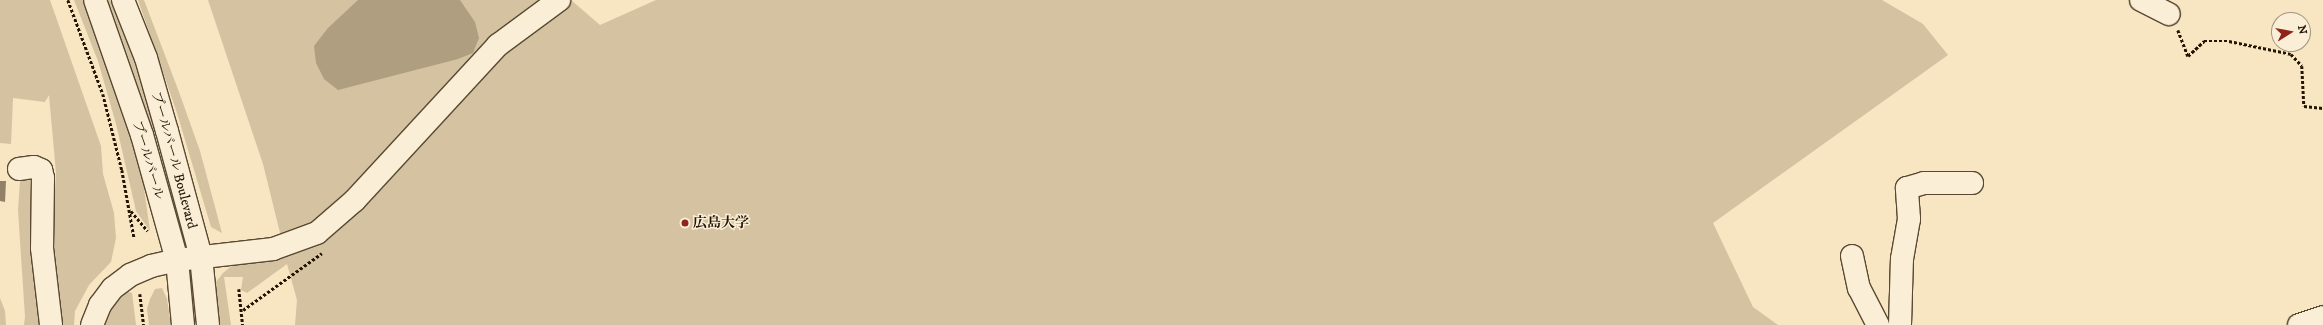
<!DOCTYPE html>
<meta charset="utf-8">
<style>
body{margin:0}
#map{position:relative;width:2323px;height:325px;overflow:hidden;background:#f8e5c1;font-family:"IM FELL DW Pica","Noto Serif JP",serif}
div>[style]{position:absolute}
.green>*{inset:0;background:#d4c2a1}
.water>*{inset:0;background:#b09e80}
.building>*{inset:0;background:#928166}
.path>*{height:2.5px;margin-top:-1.25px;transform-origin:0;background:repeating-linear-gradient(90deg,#241503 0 3px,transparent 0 5px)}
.roads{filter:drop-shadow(1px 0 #594932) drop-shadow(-1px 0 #594932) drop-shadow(0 1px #594932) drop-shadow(0 -1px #594932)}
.minor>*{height:22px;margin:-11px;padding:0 11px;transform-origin:11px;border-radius:11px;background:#faeed7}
.dots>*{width:11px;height:11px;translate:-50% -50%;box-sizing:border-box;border:2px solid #faeed7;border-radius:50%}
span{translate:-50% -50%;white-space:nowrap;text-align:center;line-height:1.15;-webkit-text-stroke:3px #faeed7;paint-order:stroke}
.street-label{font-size:14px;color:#241503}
.poi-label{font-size:14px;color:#241503;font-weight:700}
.left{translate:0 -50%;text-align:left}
.north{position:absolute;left:2271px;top:12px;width:40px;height:40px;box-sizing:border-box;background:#faeed7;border:1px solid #a49782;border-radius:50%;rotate:79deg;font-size:11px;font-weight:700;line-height:16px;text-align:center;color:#241503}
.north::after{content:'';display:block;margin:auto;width:14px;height:18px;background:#8f2418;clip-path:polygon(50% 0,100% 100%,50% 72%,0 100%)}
</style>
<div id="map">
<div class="green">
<div style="clip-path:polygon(0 0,50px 0,101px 146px,103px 174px,114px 213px,116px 238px,111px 262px,89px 285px,75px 311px,74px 325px,58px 325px,52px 240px,56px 173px,49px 95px,45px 102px,13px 98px,11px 144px,0 143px)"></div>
<div style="clip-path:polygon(74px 0,83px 0,129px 125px,143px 181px,150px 231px,136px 211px,116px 124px,98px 61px)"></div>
<div style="clip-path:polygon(105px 0,113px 0,143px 79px,157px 147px)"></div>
<div style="clip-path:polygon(138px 0,144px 0,179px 92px,200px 151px,222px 233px,211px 227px,177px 113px)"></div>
<div style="clip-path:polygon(208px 0,571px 0,600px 25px,656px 0,1882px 0,1923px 24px,1948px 55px,1713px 223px,1753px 307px,1778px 325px,295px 325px,297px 300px,287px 264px,247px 293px,241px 290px,243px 277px,224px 277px,231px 325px,218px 325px,216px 282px,223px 273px,234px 264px,284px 249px,263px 164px)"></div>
<div style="clip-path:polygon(26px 178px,31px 179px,33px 185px,45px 325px,24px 325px,25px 317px,18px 210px,20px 181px)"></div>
<div style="clip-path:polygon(162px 288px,167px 299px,171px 325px,149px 325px,147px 309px,150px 299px,155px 289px)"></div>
<div style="clip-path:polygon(121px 290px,132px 293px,136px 325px,98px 325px)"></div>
<div style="clip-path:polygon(0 298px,5px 311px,6px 325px,0 325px)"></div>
</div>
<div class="water">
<div style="clip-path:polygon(358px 0,460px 0,475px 22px,479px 38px,473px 53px,458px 59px,338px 90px,324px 79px,316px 63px,314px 46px,328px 28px)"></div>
</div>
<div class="building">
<div style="clip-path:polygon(0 181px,6px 181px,5px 202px,0 201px)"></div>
</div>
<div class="path">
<div style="left:68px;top:0;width:100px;rotate:69.6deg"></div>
<div style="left:103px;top:94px;width:78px;rotate:76deg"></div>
<div style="left:122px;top:170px;width:68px;rotate:79.8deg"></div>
<div style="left:2178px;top:30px;width:28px;rotate:69deg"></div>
<div style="left:2188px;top:56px;width:22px;rotate:-43deg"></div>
<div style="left:2204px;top:41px;width:25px"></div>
<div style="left:2229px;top:41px;width:63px;rotate:11.8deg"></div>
<div style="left:2291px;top:54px;width:16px;rotate:47deg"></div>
<div style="left:2302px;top:66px;width:40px;rotate:87.1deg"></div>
<div style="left:2304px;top:106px;width:19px;rotate:6deg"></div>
<div style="left:131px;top:211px;width:26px;rotate:50deg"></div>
<div style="left:239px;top:289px;width:36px;rotate:84deg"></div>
<div style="left:140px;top:294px;width:31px;rotate:83deg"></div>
<div style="left:243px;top:310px;width:97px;rotate:-35.8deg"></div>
</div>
<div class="roads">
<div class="minor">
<div style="left:95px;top:0;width:143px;rotate:70.8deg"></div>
<div style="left:142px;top:135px;width:130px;rotate:74.4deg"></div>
<div style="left:177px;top:260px;width:65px;rotate:84.7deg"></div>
<div style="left:123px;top:0;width:62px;rotate:68.4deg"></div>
<div style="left:146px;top:58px;width:76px;rotate:74deg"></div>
<div style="left:167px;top:131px;width:131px;rotate:74.9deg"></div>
<div style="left:201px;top:257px;width:68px;rotate:84.1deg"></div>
<div style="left:2141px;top:0;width:31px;rotate:27deg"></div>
<div style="left:19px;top:169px;width:15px;rotate:-8deg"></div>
<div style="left:34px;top:167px;width:8px;rotate:23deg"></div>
<div style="left:41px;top:170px;width:8px;rotate:76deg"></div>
<div style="left:43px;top:178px;width:70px;rotate:90.8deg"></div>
<div style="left:42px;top:248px;width:78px;rotate:83.3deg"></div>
<div style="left:1852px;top:256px;width:33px;rotate:78deg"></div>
<div style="left:1859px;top:288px;width:42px;rotate:62.8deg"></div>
<div style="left:92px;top:325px;width:22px;rotate:-68deg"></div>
<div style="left:100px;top:305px;width:21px;rotate:-53deg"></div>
<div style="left:113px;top:288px;width:21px;rotate:-37deg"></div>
<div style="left:130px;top:275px;width:23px;rotate:-23deg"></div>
<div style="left:151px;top:266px;width:27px;rotate:-13deg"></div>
<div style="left:177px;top:260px;width:97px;rotate:-6.5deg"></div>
<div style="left:273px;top:249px;width:47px;rotate:-20deg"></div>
<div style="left:317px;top:233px;width:50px;rotate:-41deg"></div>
<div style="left:355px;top:200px;width:211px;rotate:-47.3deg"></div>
<div style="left:498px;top:45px;width:76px;rotate:-36.4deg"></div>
<div style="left:1900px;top:325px;width:66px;rotate:-88.3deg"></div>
<div style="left:1902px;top:259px;width:41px;rotate:-80.1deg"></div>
<div style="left:1909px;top:219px;width:31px;rotate:-94deg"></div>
<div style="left:1907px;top:188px;width:18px;rotate:-16deg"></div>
<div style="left:1924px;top:183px;width:48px"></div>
<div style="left:2299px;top:325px;width:25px;rotate:-18deg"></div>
</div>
</div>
<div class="dots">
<div style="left:685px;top:223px;background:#8f2418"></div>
</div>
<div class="street-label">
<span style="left:148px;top:160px;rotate:74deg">ブールバール</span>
<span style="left:174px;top:160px;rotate:75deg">ブールバール Boulevard</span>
</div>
<div class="poi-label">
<span class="left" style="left:693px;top:223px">広島大学</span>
</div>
<div class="north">N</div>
</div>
